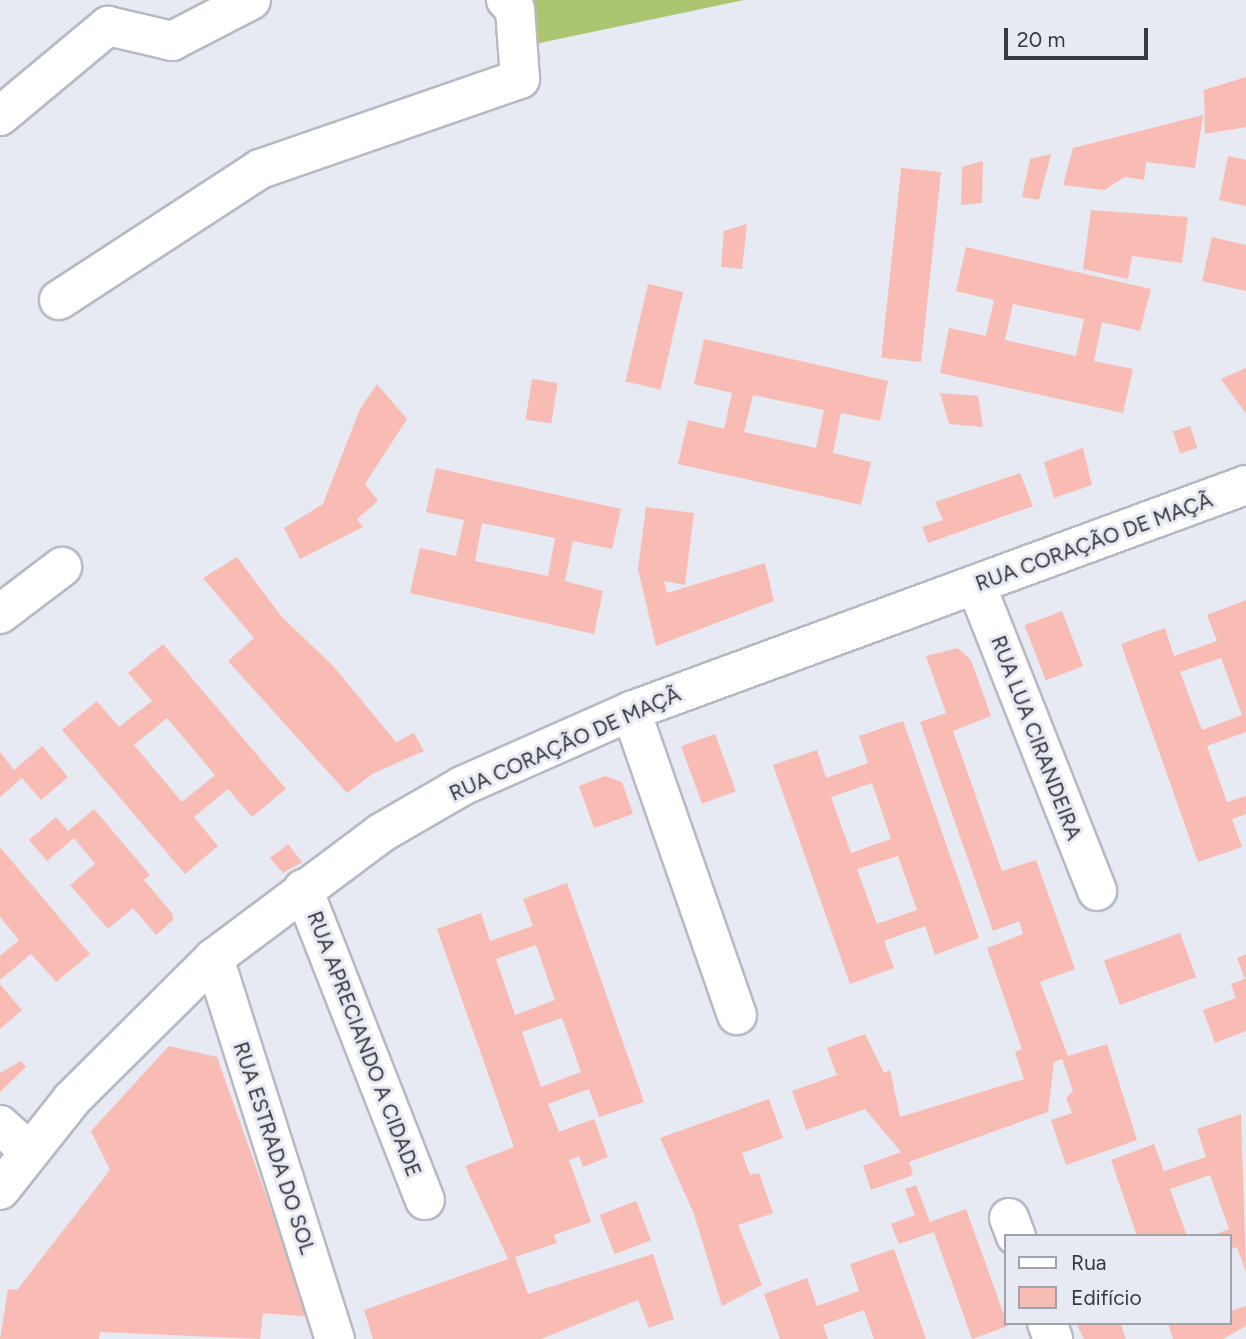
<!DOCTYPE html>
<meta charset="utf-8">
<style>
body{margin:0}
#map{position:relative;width:1246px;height:1339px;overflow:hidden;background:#e7e9f3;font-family:Figtree,sans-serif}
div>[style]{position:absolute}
.green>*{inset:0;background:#acc570}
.building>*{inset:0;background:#f9bcb4;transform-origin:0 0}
.roads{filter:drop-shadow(2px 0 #b7b9c3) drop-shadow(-2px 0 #b7b9c3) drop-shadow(0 2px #b7b9c3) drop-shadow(0 -2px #b7b9c3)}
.minor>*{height:38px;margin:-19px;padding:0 19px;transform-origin:19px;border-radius:19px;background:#fff}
span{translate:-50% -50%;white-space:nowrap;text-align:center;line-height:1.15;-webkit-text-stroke:6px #e7e9f3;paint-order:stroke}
.street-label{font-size:21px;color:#38393d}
.legend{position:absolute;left:1004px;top:1234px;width:228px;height:91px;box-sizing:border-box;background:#e7e9f3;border:2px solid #a1a3aa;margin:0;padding:9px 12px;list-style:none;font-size:21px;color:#38393d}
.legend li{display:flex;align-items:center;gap:14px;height:35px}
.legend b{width:35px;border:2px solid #a1a3aa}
.scale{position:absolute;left:1004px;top:28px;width:144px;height:32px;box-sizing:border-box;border:4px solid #38393d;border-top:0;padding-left:9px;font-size:21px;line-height:24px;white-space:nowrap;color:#38393d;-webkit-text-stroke:5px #e7e9f3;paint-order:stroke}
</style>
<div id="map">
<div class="green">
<div style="clip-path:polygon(527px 0,744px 0,535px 44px)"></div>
</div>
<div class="building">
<div style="clip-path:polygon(1246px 77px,1246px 127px,1205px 134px,1204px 90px)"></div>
<div style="clip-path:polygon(1203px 115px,1195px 168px,1146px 162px,1144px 180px,1125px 177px,1104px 190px,1063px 185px,1073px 148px)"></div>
<div style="clip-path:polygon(1051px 154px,1039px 200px,1022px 197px,1030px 159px)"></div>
<div style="clip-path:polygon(1228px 156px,1246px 160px,1246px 206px,1219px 200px)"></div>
<div style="clip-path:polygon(983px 161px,982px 203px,961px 205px,962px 167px)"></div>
<div style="left:941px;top:172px;width:191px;height:40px;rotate:96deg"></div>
<div style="clip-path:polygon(1091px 210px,1188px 217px,1182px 263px,1132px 256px,1128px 279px,1083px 269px)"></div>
<div style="clip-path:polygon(747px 224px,742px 269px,721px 267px,724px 231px)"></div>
<div style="clip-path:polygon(1212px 237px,1246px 245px,1246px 291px,1202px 281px)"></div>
<div style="clip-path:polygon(evenodd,966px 247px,1151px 289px,1140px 331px,1102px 322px,1094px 361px,1133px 369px,1123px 413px,940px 373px,949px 328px,986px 336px,994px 300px,956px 291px,966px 247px,1013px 304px,1084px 319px,1076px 356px,1005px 340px,1013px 304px)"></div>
<div style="left:648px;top:284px;width:36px;height:100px;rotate:13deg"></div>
<div style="clip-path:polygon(evenodd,704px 339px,888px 381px,880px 421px,841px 413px,833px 453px,871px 462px,861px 505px,678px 464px,688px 420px,724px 429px,732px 393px,694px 384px,704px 339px,753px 395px,824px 410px,816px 448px,744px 432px,753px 395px)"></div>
<div style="clip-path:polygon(1246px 368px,1246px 414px,1221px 379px)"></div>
<div style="left:532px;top:379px;width:26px;height:41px;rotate:9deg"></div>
<div style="clip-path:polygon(377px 384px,407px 419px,365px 484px,378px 501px,357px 519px,363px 527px,300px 559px,284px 528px,323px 504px,360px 409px)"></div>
<div style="clip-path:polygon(940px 393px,978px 396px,983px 427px,949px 424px)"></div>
<div style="left:1190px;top:426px;width:23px;height:18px;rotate:72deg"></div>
<div style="clip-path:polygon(1083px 448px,1092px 485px,1054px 498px,1044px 462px)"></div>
<div style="clip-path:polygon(evenodd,436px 468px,621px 509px,612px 549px,573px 541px,565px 581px,603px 591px,594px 634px,410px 593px,420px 548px,456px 556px,464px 520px,426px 512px,436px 468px,482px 523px,555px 538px,548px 576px,475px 561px,482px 523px)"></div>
<div style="clip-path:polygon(1020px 473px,1033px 506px,928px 543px,922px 527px,943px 520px,935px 502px)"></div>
<div style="clip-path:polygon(646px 507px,694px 513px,685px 585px,664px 581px,667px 593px,765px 563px,774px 601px,656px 646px,638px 569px)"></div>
<div style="clip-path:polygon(237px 557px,281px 616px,334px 667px,396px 742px,414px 733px,424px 751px,374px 773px,347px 793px,228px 661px,254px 638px,203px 578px)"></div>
<div style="clip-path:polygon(evenodd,1246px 600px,1246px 732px,1207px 746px,1227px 802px,1246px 796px,1246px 814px,1232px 819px,1242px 847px,1198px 862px,1121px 644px,1165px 628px,1174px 656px,1217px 641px,1207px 615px,1246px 600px,1221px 658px,1242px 715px,1202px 730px,1180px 672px,1221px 658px)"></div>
<div style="left:1062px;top:611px;width:59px;height:40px;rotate:69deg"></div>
<div style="clip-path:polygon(evenodd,163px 644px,286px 789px,252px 817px,228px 789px,194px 817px,218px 846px,185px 874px,62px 730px,97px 701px,119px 727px,152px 701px,128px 673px,163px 644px,167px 718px,215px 775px,182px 802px,134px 745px,167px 718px)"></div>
<div style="clip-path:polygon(958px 648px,971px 660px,991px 716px,953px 731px,1002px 871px,1036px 860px,1075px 969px,1040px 982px,1068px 1056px,1107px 1044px,1137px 1140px,1066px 1165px,1051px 1120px,1072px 1113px,1066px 1098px,1073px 1091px,1062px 1059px,1054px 1062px,1048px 1112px,909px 1162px,913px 1175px,871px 1190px,863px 1166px,901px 1152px,865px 1109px,806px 1130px,792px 1091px,837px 1075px,827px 1048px,865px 1034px,884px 1073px,890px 1070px,900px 1117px,1024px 1079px,1015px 1052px,1022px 1049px,987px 948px,1023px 934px,1019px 921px,993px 931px,920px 722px,946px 713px,926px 656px)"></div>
<div style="clip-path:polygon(evenodd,903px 721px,979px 938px,935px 955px,925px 926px,884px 941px,894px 968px,850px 984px,773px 765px,817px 750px,826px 778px,868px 763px,859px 736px,903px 721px,872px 783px,891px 839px,851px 853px,831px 797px,872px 783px,903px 721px,898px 856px,917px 910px,877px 924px,857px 869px,898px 856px)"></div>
<div style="left:715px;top:734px;width:61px;height:36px;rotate:70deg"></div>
<div style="clip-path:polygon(42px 746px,68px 777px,41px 800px,22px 778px,0 797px,0 752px,14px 770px)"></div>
<div style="clip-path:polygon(605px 776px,622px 782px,633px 814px,594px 828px,579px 786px)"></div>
<div style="clip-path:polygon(94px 809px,150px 875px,144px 880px,172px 913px,173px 920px,156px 935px,133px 908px,108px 929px,70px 885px,95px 864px,74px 838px,47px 861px,29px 840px,56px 817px,68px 831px)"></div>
<div style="clip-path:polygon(288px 844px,302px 862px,283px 873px,270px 858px)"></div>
<div style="clip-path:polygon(0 847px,90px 954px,56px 982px,31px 954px,0 980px,0 956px,19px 940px,0 917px)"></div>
<div style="clip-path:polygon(evenodd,567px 883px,644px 1102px,599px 1117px,589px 1089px,548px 1104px,559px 1132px,594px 1119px,608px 1157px,583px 1167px,579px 1156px,569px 1160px,591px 1222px,554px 1235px,557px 1243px,515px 1257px,528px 1294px,653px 1254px,674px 1319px,649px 1328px,638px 1300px,541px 1339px,373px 1339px,364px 1310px,508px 1259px,465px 1166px,514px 1147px,437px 929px,481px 913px,490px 941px,533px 926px,523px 899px,567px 883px,536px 945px,555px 1000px,515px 1015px,496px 959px,536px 945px,567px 883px,562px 1018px,581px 1072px,541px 1087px,522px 1032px,562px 1018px)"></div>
<div style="left:1180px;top:933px;width:47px;height:81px;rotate:70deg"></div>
<div style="clip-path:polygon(1246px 954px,1246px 1031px,1215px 1043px,1203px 1010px,1236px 998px,1231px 984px,1245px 979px,1237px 958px)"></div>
<div style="clip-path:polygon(0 984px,22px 1010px,0 1029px)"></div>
<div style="clip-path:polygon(169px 1046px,217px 1057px,309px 1317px,263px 1313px,260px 1339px,100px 1332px,99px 1339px,0 1339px,8px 1289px,17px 1290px,110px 1170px,91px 1131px)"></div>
<div style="clip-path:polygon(21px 1061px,26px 1067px,0 1092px,0 1073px)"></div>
<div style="clip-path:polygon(769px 1099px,783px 1138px,742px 1153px,750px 1175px,759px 1173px,773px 1213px,738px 1225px,762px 1285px,722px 1306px,694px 1214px,660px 1138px)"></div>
<div style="clip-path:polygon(1241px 1114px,1246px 1272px,1237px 1247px,1230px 1249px,1230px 1236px,1211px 1236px,1229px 1229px,1210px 1175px,1170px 1189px,1187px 1236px,1137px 1236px,1111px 1160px,1154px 1144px,1164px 1171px,1206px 1157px,1197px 1129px)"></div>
<div style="clip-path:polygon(916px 1185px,930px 1222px,966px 1209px,1008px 1326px,972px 1339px,934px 1232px,899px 1244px,891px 1224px,915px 1215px,905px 1189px)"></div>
<div style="left:636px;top:1201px;width:42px;height:39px;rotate:69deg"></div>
<div style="clip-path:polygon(894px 1249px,926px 1339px,874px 1339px,864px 1310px,823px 1325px,828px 1339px,780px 1339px,764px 1294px,807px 1278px,817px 1306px,859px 1291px,850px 1264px)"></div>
<div style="clip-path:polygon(1246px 1306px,1246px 1326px,1223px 1339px,1173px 1339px,1168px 1323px,1230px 1323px,1230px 1311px)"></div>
<div style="clip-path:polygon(1076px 1323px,1120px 1323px,1126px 1339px,1084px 1339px)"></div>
</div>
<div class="roads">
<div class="minor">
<div style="left:0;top:116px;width:141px;rotate:-39.8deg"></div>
<div style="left:108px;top:26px;width:66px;rotate:13.2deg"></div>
<div style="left:172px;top:41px;width:89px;rotate:-27.4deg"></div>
<div style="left:59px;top:300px;width:240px;rotate:-33.1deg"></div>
<div style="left:260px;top:169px;width:275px;rotate:-19.1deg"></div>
<div style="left:520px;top:79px;width:70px;rotate:-94.1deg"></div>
<div style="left:515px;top:9px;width:13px;rotate:-135deg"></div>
<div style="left:976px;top:585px;width:329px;rotate:68.4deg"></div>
<div style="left:0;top:614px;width:78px;rotate:-37.2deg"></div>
<div style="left:631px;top:711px;width:322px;rotate:70.8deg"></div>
<div style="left:303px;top:889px;width:334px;rotate:68.6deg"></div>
<div style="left:214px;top:958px;width:400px;rotate:72.4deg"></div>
<div style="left:0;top:1125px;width:40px;rotate:42deg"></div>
<div style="left:0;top:1190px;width:116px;rotate:-51.6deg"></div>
<div style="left:72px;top:1099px;width:200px;rotate:-44.8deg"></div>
<div style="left:214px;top:958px;width:209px;rotate:-36.8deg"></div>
<div style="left:381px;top:833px;width:94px;rotate:-30.1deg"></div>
<div style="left:462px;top:786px;width:185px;rotate:-23.9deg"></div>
<div style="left:631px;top:711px;width:655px;rotate:-20.18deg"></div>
<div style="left:1009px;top:1218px;width:19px;rotate:69deg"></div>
<div style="left:1047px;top:1323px;width:17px;rotate:69deg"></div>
</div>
</div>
<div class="street-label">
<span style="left:1094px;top:542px;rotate:-20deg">RUA CORAÇÃO DE MAÇÃ</span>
<span style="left:1036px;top:738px;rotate:69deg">RUA LUA CIRANDEIRA</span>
<span style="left:565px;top:744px;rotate:-24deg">RUA CORAÇÃO DE MAÇÃ</span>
<span style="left:364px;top:1044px;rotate:69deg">RUA APRECIANDO A CIDADE</span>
<span style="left:274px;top:1148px;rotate:72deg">RUA ESTRADA DO SOL</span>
</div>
<ul class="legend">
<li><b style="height:9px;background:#fff"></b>Rua</li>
<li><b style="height:19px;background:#f9bcb4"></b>Edifício</li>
</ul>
<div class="scale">20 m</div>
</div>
